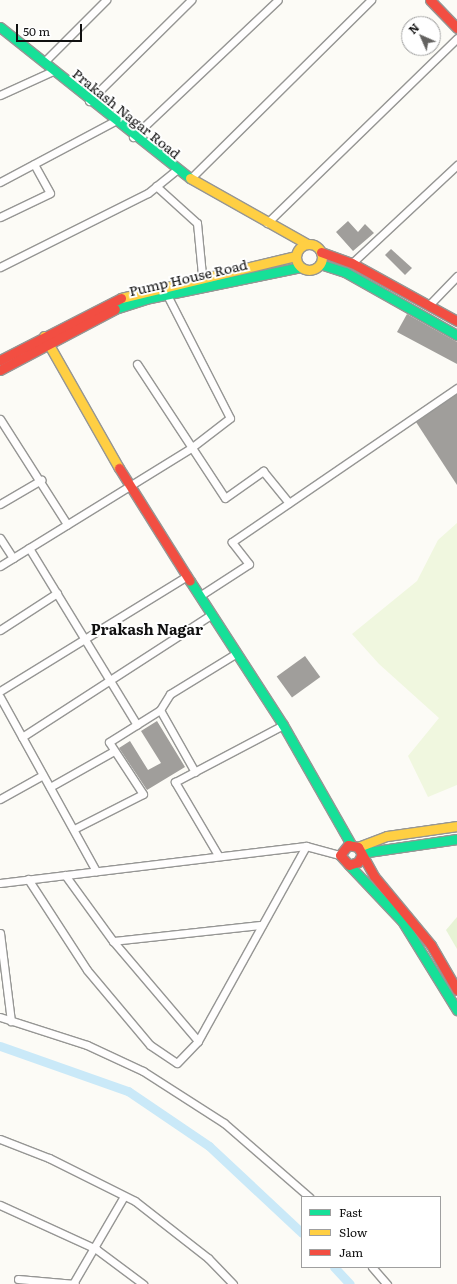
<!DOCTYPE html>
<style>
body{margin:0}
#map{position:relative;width:457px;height:1284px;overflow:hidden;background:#fcfbf6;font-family:Literata,serif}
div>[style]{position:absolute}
.green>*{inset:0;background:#e7f3d5}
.pitch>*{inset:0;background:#f0f7df}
.canal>*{height:9px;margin:-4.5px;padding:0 4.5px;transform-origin:4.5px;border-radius:4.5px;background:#cae9f8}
.building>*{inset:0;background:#a09e9b;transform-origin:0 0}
.roads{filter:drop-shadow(1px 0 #969694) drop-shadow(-1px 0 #969694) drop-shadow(0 1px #969694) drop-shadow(0 -1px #969694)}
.street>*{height:7px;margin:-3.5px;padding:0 3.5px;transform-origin:3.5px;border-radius:3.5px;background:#fffefe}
.fast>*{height:9px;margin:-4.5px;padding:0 4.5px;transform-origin:4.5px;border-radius:4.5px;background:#16e098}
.slow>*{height:9px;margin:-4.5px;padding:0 4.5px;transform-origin:4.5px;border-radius:4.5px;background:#ffcf43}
.slow>.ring{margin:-4.5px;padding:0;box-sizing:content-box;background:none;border:9px solid #ffcf43;border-radius:50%}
.jam>*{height:9px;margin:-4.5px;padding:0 4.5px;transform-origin:4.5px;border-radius:4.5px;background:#f24e42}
span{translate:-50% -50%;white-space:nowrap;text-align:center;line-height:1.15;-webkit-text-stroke:4px #fff;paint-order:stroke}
.street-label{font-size:14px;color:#101010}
.neighbourhood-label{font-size:15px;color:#101010;font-weight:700}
.legend{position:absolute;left:301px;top:1196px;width:140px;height:72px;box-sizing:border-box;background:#fff;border:1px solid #9f9f9f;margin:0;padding:5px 7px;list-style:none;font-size:12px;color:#101010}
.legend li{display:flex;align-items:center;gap:8px;height:20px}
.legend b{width:20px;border:1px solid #9f9f9f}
.north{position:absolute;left:401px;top:16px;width:40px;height:40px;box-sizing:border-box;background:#fff;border:1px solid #9f9f9f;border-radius:50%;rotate:315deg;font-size:11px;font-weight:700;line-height:16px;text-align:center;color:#101010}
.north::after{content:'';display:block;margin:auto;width:14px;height:18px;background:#636260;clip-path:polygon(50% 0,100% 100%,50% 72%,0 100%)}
.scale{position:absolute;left:16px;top:24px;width:66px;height:18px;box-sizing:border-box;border:2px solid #101010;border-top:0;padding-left:5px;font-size:12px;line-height:14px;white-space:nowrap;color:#101010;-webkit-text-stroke:3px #fff;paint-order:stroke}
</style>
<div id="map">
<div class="green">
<div style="clip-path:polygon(457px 917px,457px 949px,446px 930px)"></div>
</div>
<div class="pitch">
<div style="clip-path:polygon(457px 523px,457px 785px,428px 797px,408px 756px,439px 718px,379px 664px,352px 634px,417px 581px,438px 540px)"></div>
</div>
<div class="canal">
<div style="left:0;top:1046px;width:136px;rotate:19.4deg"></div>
<div style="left:128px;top:1091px;width:98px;rotate:34.2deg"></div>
<div style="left:209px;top:1146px;width:127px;rotate:43.1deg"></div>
<div style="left:334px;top:1267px;width:23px;rotate:47deg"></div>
</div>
<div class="building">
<div style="clip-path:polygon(348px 221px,358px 232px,365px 224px,374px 233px,353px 251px,336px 232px)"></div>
<div style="clip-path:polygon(391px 249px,412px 268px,405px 275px,385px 255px)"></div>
<div style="clip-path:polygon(407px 314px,457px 342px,457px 364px,397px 332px)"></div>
<div style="clip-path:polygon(457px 394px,457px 485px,416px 422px)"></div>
<div style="left:305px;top:656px;width:26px;height:35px;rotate:54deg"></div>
<div style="clip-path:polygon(157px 721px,185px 767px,147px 790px,119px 748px,130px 741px,148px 770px,161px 763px,141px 731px)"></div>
</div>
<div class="roads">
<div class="street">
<div style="left:44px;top:62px;width:88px;rotate:-45deg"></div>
<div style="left:0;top:95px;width:58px;rotate:-24.4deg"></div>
<div style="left:89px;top:101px;width:144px;rotate:-44.7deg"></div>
<div style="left:133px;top:137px;width:199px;rotate:-43.4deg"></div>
<div style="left:192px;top:177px;width:252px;rotate:-44.7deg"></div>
<div style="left:0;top:182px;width:128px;rotate:-28deg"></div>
<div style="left:156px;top:186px;width:55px;rotate:42.1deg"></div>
<div style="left:197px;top:223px;width:52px;rotate:84.5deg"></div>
<div style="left:0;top:217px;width:55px;rotate:-25.6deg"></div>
<div style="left:50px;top:193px;width:33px;rotate:-119deg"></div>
<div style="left:267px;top:223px;width:265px;rotate:-44.2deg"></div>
<div style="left:352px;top:263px;width:144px;rotate:-43deg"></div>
<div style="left:0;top:267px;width:165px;rotate:-26.6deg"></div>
<div style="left:148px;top:193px;width:36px;rotate:-39deg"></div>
<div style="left:430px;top:304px;width:39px;rotate:-46deg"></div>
<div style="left:137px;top:364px;width:160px;rotate:56.7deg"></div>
<div style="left:225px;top:498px;width:47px;rotate:-35.4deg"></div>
<div style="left:263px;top:471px;width:41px;rotate:50.9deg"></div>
<div style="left:0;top:419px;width:125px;rotate:57.5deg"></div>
<div style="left:0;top:504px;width:48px;rotate:-30.3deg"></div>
<div style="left:0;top:538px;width:24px;rotate:57deg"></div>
<div style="left:29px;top:548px;width:207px;rotate:58.6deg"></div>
<div style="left:0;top:566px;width:225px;rotate:-31.7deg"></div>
<div style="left:191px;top:448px;width:49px;rotate:-37.6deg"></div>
<div style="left:230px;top:418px;width:140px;rotate:-117.1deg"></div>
<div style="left:201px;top:595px;width:57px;rotate:-32.9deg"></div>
<div style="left:249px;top:564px;width:28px;rotate:-128deg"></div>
<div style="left:232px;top:542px;width:273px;rotate:-34.4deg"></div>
<div style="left:0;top:630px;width:68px;rotate:-33deg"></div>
<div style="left:0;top:691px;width:220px;rotate:-31.6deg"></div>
<div style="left:0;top:697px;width:199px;rotate:61.1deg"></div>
<div style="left:22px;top:737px;width:226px;rotate:-32.9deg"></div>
<div style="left:195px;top:772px;width:71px;rotate:-119.4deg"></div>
<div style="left:160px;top:710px;width:19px;rotate:-58deg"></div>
<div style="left:170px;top:694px;width:76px;rotate:-31.6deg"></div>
<div style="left:50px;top:787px;width:73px;rotate:-29.4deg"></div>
<div style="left:0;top:799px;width:49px;rotate:-29.2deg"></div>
<div style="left:74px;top:829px;width:77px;rotate:-26.9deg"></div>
<div style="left:143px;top:794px;width:62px;rotate:-123.2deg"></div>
<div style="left:109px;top:742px;width:60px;rotate:-32.1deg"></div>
<div style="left:218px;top:855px;width:85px;rotate:-120.5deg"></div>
<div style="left:175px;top:782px;width:122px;rotate:-27.8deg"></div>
<div style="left:65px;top:875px;width:82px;rotate:54deg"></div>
<div style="left:113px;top:941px;width:131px;rotate:49.6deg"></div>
<div style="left:28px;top:879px;width:108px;rotate:57deg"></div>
<div style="left:87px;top:970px;width:98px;rotate:50deg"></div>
<div style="left:150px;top:1045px;width:32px;rotate:34deg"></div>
<div style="left:177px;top:1063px;width:30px;rotate:-46deg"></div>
<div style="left:198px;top:1041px;width:223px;rotate:-61deg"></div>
<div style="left:0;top:883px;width:308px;rotate:-6.9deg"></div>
<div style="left:306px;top:846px;width:35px;rotate:15deg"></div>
<div style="left:0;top:933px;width:89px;rotate:82.9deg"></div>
<div style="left:113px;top:941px;width:149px;rotate:-6.2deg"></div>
<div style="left:0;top:1017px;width:91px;rotate:17.8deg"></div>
<div style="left:87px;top:1045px;width:62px;rotate:24.9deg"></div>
<div style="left:143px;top:1071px;width:96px;rotate:32.7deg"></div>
<div style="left:224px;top:1123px;width:113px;rotate:41deg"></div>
<div style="left:0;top:1139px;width:53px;rotate:21.2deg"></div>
<div style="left:49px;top:1158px;width:96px;rotate:26.6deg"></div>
<div style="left:135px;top:1201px;width:93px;rotate:38deg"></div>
<div style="left:208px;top:1258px;width:36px;rotate:46deg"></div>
<div style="left:0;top:1205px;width:106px;rotate:24.6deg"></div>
<div style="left:96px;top:1249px;width:59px;rotate:36.7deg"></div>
<div style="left:372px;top:1267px;width:23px;rotate:49deg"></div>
<div style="left:18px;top:1279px;width:57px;rotate:5deg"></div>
<div style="left:74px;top:1282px;width:99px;rotate:-59.8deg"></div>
</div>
<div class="fast">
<div style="left:0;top:27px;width:243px;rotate:38.5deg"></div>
<div style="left:320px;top:264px;width:26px;rotate:18deg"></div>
<div style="left:345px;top:272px;width:129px;rotate:29.4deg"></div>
<div style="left:115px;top:309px;width:32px;rotate:-18deg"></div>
<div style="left:145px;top:299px;width:159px;rotate:-11.6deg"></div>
<div style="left:190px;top:581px;width:171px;rotate:57.1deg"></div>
<div style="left:283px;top:725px;width:137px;rotate:60.3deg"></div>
<div style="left:361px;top:853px;width:97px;rotate:-8.3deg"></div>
<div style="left:349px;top:865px;width:77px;rotate:46.6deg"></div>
<div style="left:402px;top:921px;width:105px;rotate:58.3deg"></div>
</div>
<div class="slow">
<div style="left:190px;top:178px;width:134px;rotate:29.4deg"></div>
<div class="ring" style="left:296px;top:244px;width:17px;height:17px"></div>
<div style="left:121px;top:298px;width:180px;rotate:-13.5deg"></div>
<div style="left:44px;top:336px;width:152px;rotate:60.4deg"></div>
<div style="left:358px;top:847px;width:31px;rotate:-21deg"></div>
<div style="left:387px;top:836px;width:71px;rotate:-8.1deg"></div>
</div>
<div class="jam">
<div style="left:430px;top:0;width:39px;rotate:46deg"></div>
<div style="left:321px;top:252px;width:33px;rotate:20deg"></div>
<div style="left:352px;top:263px;width:120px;rotate:28.9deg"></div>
<div style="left:0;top:360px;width:136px;rotate:-27.1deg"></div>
<div style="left:0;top:370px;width:130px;rotate:-27.9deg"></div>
<div style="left:119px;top:468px;width:133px;rotate:57.9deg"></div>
<div style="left:361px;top:856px;width:7px;rotate:117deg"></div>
<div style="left:358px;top:862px;width:9px;rotate:162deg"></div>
<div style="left:349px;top:865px;width:13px;rotate:-132deg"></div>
<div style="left:340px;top:855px;width:13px;rotate:-51deg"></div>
<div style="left:348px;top:845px;width:10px;rotate:11deg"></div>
<div style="left:358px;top:847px;width:33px;rotate:61deg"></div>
<div style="left:374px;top:876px;width:89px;rotate:50.4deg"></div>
<div style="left:431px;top:945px;width:52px;rotate:60deg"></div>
</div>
</div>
<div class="street-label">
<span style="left:127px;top:113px;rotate:39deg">Prakash Nagar Road</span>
<span style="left:188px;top:277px;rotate:-13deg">Pump House Road</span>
</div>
<div class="neighbourhood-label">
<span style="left:147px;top:629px">Prakash Nagar</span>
</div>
<ul class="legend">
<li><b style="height:5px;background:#16e098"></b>Fast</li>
<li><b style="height:5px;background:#ffcf43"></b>Slow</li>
<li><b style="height:5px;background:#f24e42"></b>Jam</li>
</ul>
<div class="north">N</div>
<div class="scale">50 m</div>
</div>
